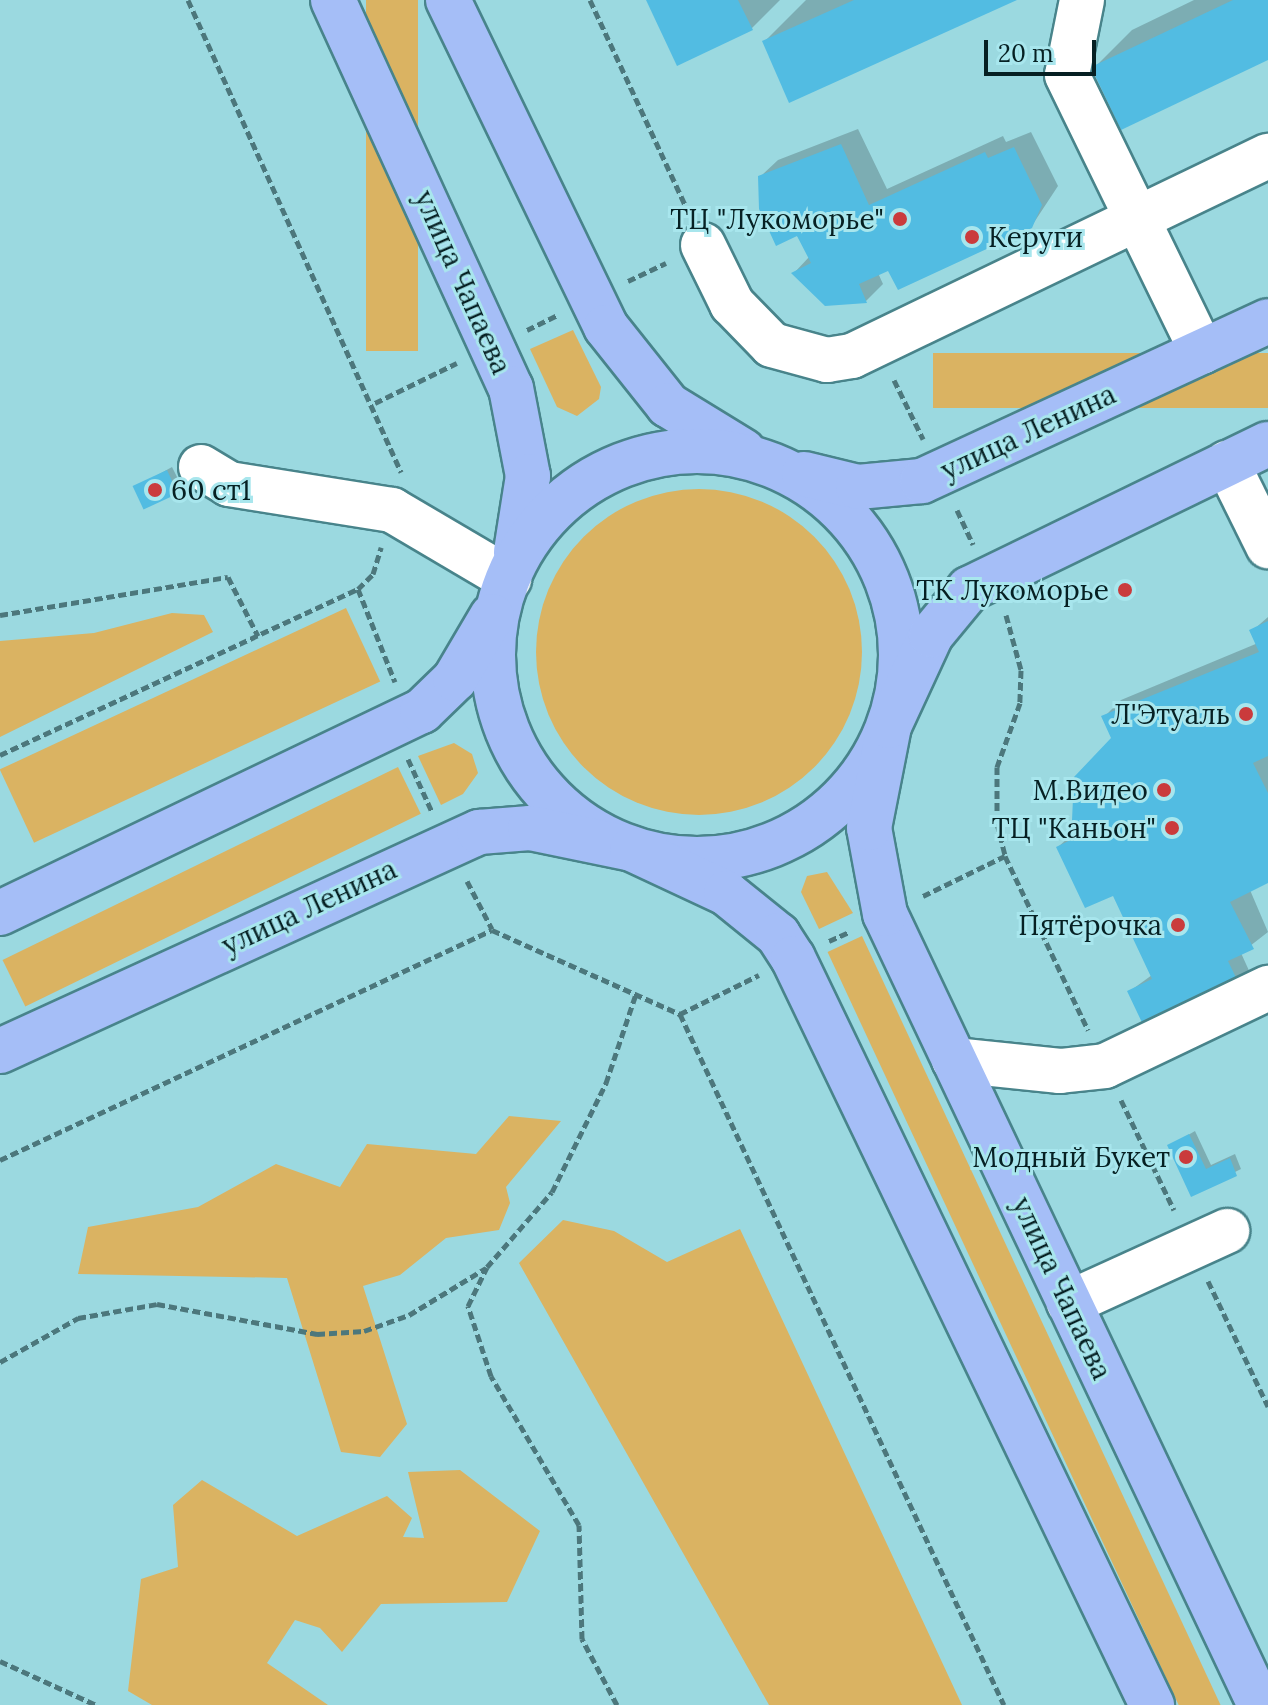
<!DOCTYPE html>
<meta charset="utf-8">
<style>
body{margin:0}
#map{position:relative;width:1268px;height:1705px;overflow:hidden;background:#9bd9e0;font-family:Lora,serif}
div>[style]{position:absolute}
.green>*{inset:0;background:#dab362;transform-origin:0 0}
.round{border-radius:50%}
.shadow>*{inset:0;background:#0003}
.building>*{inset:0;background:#52bce2;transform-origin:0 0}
.path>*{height:5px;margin-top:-2.5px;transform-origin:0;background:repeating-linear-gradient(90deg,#4c777c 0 8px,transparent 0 12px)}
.roads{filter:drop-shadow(2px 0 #48848b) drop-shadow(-2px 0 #48848b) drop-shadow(0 2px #48848b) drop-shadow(0 -2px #48848b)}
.minor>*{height:44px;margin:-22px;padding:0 22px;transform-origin:22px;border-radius:22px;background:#fff}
.major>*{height:44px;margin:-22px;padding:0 22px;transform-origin:22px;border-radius:22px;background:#a5bef7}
.major>.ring{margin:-22px;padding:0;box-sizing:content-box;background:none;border:44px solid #a5bef7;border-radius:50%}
.dots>*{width:22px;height:22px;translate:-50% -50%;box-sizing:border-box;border:4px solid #a8e6ed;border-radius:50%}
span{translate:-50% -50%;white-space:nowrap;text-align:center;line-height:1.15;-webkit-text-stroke:6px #a8e6ed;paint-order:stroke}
.poi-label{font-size:28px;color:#062023}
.right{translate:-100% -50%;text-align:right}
.left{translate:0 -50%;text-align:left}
.street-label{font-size:28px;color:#062023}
.scale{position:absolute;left:984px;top:40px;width:112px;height:36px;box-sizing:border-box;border:4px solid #062023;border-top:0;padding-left:10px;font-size:24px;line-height:28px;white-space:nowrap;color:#062023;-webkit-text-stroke:6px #a8e6ed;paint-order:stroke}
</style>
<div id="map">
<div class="green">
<div style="left:366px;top:0;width:52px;height:351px"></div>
<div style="clip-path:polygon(573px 330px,601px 387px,599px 399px,577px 416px,557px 407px,530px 349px)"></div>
<div style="left:1268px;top:353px;width:55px;height:335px;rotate:90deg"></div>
<div class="round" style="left:536px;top:489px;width:326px;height:326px"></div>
<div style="left:346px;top:608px;width:81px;height:382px;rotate:65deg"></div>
<div style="clip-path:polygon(172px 613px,204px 615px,213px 632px,0 737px,0 641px,94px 633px)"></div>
<div style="clip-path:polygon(454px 743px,472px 754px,478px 773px,463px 794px,441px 805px,418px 756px)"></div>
<div style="left:398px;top:767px;width:52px;height:440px;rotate:64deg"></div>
<div style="clip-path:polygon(827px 872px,853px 913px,819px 929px,801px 892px,807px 876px)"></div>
<div style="left:862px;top:936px;width:849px;height:38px;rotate:65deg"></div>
<div style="clip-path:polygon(509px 1116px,561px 1121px,506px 1187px,510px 1203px,499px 1230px,446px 1238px,400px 1275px,363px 1286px,407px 1424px,380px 1457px,341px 1452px,287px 1278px,78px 1274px,88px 1227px,198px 1207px,276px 1164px,340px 1187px,367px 1144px,476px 1154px)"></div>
<div style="clip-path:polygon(563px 1220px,614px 1231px,667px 1262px,740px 1229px,962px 1705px,769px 1705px,519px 1263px)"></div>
<div style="clip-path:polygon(460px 1470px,540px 1531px,507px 1602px,381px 1604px,342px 1652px,320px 1628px,295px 1620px,267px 1663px,328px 1705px,152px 1705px,128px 1691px,141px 1579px,178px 1567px,173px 1505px,202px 1480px,297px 1536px,387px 1496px,412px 1518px,403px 1537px,424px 1538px,408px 1472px)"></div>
</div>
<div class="shadow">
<div style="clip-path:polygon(648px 0,780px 0,751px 29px)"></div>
<div style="clip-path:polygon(806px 0,1012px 0,764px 42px)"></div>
<div style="clip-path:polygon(1194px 0,1268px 0,1268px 58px,1094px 68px,1132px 30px)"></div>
<div style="clip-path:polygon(858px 129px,887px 189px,1003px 136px,1006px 142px,1031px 132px,1058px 186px,1031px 227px,878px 273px,883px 284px,866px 301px,825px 303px,794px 273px,810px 256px,760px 177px,778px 160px)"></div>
<div style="clip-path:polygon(172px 467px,182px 487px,176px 492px,136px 487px)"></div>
<div style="clip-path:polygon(1268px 617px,1268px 881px,1250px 890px,1268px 932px,1241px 953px,1251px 975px,1240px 986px,1130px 991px,1152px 975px,1114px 893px,1058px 847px,1078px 829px,1113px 739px,1104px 717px,1121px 700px,1258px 643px,1252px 631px)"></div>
<div style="clip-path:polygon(1195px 1131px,1211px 1165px,1235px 1154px,1241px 1169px,1191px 1194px,1169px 1146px)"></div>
</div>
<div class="building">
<div style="clip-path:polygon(646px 0,738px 0,753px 30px,677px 66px)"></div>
<div style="clip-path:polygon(854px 0,1017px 0,789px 103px,762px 41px)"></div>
<div style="clip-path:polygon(1233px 0,1268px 0,1268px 60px,1121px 130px,1091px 67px)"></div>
<div style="clip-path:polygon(841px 144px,869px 205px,985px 152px,988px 158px,1014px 147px,1042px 205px,1032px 228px,898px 290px,888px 271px,859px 284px,867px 303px,825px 306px,791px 273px,811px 263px,797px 236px,776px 246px,759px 209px,758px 176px)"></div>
<div style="left:167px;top:470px;width:26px;height:38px;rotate:65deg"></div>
<div style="clip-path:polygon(1268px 621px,1268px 756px,1253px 763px,1268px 793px,1268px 883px,1230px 902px,1254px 949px,1228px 961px,1241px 988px,1147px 1033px,1127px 991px,1152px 979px,1113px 896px,1085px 908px,1056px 847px,1079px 836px,1072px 820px,1074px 777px,1111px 738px,1101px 716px,1259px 652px,1249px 630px)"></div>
<div style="clip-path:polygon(1189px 1134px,1206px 1169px,1230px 1158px,1237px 1176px,1191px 1197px,1167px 1145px)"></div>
</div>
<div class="path">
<div style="left:188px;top:0;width:518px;rotate:65.71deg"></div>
<div style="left:590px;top:0;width:233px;rotate:65.1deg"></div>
<div style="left:628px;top:281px;width:42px;rotate:-25.3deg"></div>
<div style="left:527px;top:330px;width:34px;rotate:-26deg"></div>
<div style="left:894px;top:380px;width:66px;rotate:63.8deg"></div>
<div style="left:375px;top:403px;width:91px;rotate:-26deg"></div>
<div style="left:957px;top:510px;width:38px;rotate:65deg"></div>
<div style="left:358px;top:589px;width:21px;rotate:-45deg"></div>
<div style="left:373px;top:574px;width:28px;rotate:-73deg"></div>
<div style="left:0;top:615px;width:231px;rotate:-9.5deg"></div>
<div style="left:228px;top:577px;width:66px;rotate:63deg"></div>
<div style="left:1006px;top:615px;width:57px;rotate:74.7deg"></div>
<div style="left:1021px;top:670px;width:33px;rotate:92deg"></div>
<div style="left:1020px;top:703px;width:68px;rotate:109.8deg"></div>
<div style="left:997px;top:767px;width:56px;rotate:90deg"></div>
<div style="left:997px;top:823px;width:34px;rotate:76deg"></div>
<div style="left:1005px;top:856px;width:193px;rotate:64.5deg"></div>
<div style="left:0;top:755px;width:395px;rotate:-24.9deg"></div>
<div style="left:358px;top:589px;width:100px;rotate:68.3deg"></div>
<div style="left:408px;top:759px;width:58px;rotate:65.6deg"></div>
<div style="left:467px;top:881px;width:54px;rotate:62.5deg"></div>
<div style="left:923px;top:896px;width:91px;rotate:-26deg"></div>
<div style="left:829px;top:941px;width:22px;rotate:-24deg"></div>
<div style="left:680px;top:1014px;width:88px;rotate:-26.3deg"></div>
<div style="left:1121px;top:1100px;width:122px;rotate:64.3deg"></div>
<div style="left:0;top:1160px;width:543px;rotate:-25.06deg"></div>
<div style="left:492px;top:930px;width:206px;rotate:24.1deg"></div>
<div style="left:680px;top:1014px;width:763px;rotate:64.88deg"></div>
<div style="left:1208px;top:1281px;width:139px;rotate:64.4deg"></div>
<div style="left:0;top:1362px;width:90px;rotate:-29.4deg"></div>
<div style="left:78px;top:1318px;width:80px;rotate:-10deg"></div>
<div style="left:157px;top:1304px;width:163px;rotate:10.6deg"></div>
<div style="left:317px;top:1334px;width:47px;rotate:-3.7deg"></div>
<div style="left:364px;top:1331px;width:48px;rotate:-19.6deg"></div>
<div style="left:409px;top:1315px;width:90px;rotate:-31.4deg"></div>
<div style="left:0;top:1661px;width:106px;rotate:24.6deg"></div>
<div style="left:617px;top:1705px;width:75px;rotate:-117.9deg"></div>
<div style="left:582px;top:1639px;width:114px;rotate:-91.5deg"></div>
<div style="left:579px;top:1525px;width:173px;rotate:-120.6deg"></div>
<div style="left:491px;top:1376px;width:74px;rotate:-108.2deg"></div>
<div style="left:468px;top:1306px;width:43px;rotate:-64deg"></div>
<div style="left:487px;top:1267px;width:99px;rotate:-49.1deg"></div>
<div style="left:552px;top:1192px;width:122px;rotate:-63.6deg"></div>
<div style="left:606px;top:1083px;width:94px;rotate:-71.4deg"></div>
</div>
<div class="roads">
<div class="minor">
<div style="left:1082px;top:0;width:76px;rotate:101.3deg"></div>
<div style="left:1067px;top:75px;width:308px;rotate:64deg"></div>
<div style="left:703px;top:245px;width:66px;rotate:63.8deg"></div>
<div style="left:732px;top:304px;width:57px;rotate:45.7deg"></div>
<div style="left:772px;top:345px;width:57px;rotate:15.3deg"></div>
<div style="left:827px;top:360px;width:25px;rotate:-9deg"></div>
<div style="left:852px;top:356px;width:462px;rotate:-25.7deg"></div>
<div style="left:1227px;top:463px;width:93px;rotate:63.7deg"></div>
<div style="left:201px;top:467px;width:33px;rotate:31deg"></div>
<div style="left:229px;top:484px;width:165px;rotate:9.1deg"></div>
<div style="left:392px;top:510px;width:136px;rotate:30.5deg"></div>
<div style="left:954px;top:1060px;width:107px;rotate:5.9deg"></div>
<div style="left:1060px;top:1071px;width:45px;rotate:-6.3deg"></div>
<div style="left:1105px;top:1066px;width:181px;rotate:-25.6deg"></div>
<div style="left:1069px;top:1303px;width:174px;rotate:-24.5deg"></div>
</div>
<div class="major">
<div style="left:333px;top:0;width:427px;rotate:65.4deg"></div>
<div style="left:511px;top:388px;width:90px;rotate:79.1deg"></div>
<div style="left:528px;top:476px;width:77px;rotate:99deg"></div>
<div style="left:448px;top:0;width:363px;rotate:64.2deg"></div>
<div style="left:606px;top:327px;width:100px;rotate:51.5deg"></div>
<div style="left:668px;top:405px;width:88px;rotate:31.5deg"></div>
<div class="ring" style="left:493px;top:451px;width:364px;height:364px"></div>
<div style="left:804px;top:474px;width:56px;rotate:13.5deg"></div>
<div style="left:858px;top:487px;width:64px;rotate:-5.4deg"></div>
<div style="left:922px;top:481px;width:381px;rotate:-24.8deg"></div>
<div style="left:0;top:913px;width:468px;rotate:-25.6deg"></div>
<div style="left:422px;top:711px;width:46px;rotate:-44.1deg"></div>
<div style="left:455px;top:679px;width:73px;rotate:-59.6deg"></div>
<div style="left:0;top:1051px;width:527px;rotate:-24.57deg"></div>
<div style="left:479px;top:832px;width:51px;rotate:-4.5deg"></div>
<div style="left:530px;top:828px;width:104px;rotate:11.6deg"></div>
<div style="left:632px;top:849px;width:104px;rotate:25.1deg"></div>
<div style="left:726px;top:893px;width:67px;rotate:38.9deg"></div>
<div style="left:778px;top:935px;width:27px;rotate:57deg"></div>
<div style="left:793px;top:958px;width:829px;rotate:64.33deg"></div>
<div style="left:1260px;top:1705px;width:875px;rotate:-115.36deg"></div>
<div style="left:885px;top:914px;width:87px;rotate:-100.5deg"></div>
<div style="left:869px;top:828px;width:104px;rotate:-78.9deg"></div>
<div style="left:889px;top:726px;width:100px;rotate:-65.2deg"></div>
<div style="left:931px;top:635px;width:60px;rotate:-50.4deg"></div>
<div style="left:969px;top:589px;width:332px;rotate:-25.9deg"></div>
</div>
</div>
<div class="dots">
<div style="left:900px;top:219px;background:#ca3b3c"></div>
<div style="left:972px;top:237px;background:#ca3b3c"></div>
<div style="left:155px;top:490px;background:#ca3b3c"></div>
<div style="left:1125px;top:590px;background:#ca3b3c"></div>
<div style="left:1246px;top:714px;background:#ca3b3c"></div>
<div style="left:1164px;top:790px;background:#ca3b3c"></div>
<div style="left:1172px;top:828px;background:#ca3b3c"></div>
<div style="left:1178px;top:925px;background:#ca3b3c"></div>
<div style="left:1186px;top:1157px;background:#ca3b3c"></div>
</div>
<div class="poi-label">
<span class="right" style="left:884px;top:219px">ТЦ "Лукоморье"</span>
<span class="left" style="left:988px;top:237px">Керуги</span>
<span class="left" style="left:171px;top:490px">60 ст1</span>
<span class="right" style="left:1109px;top:590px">ТК Лукоморье</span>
<span class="right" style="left:1230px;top:714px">Л'Этуаль</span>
<span class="right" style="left:1148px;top:790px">М.Видео</span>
<span class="right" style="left:1156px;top:828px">ТЦ "Каньон"</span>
<span class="right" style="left:1162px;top:925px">Пятёрочка</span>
<span class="right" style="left:1170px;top:1157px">Модный Букет</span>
</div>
<div class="street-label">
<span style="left:463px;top:282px;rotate:66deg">улица Чапаева</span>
<span style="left:1028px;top:432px;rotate:-25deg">улица Ленина</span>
<span style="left:309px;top:907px;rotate:-25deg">улица Ленина</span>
<span style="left:1062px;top:1288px;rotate:65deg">улица Чапаева</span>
</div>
<div class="scale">20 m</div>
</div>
